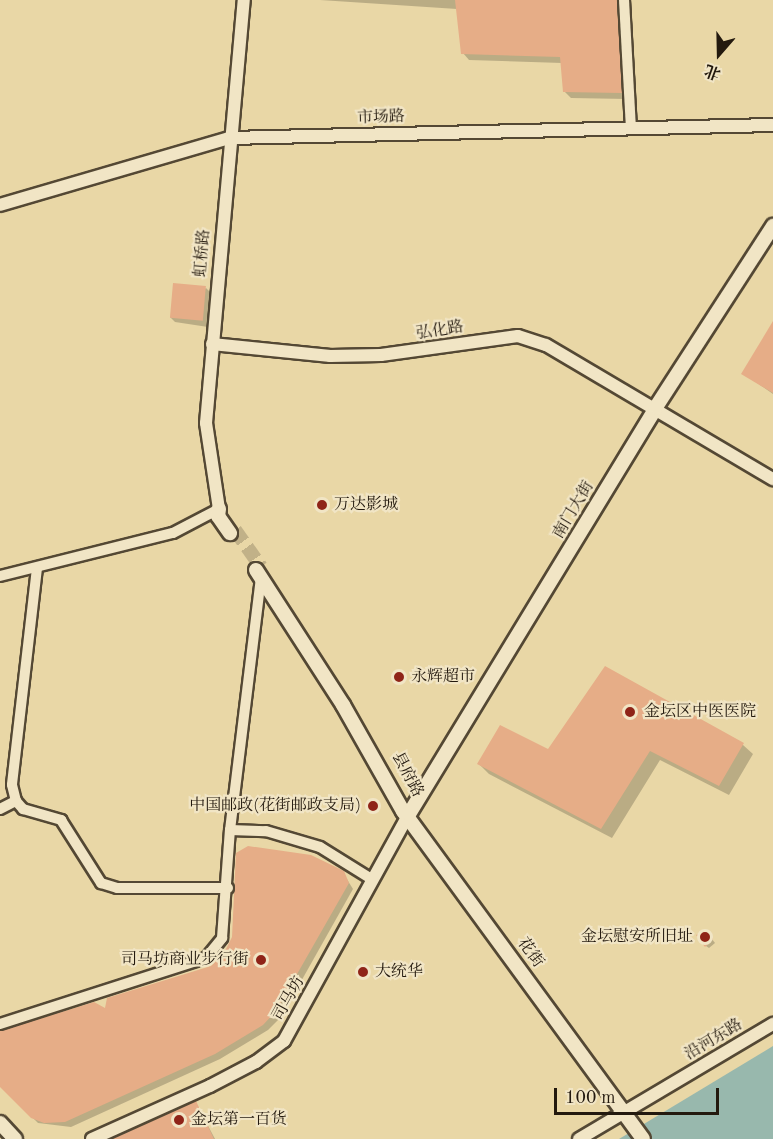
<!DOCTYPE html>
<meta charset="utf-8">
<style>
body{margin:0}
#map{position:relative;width:773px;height:1139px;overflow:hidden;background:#e9d7a6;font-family:"Old Standard TT","Noto Serif SC",serif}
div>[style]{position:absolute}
.water>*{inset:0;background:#98b8ad}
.shadow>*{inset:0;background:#0003}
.building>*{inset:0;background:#e6ad87;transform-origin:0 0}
.secondary-tunnel>*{height:14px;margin-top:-7px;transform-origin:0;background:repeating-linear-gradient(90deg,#c1b188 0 14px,transparent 0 21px)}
.roads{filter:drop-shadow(2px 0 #544834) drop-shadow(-2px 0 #544834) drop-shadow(0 2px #544834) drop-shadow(0 -2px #544834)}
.minor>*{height:10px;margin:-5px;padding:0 5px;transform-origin:5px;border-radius:5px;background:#f1e5c5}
.tertiary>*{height:12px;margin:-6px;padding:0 6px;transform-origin:6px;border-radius:6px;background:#f1e5c5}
.secondary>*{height:14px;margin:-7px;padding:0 7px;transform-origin:7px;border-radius:7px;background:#f1e5c5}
.dots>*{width:16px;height:16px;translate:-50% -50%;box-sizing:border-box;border:3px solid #f1e5c5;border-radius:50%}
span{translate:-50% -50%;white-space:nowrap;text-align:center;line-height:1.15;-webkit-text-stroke:4.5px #f1e5c5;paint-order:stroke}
.street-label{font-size:16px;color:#23190e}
.poi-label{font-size:16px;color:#23190e}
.left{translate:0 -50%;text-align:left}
.right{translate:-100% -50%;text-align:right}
.north{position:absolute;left:689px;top:24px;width:60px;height:60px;-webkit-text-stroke:4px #f1e5c5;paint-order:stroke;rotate:200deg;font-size:16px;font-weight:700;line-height:24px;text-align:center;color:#23190e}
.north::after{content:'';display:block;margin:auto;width:21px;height:27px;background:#23190e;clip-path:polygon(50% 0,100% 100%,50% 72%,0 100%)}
.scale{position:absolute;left:554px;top:1088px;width:165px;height:27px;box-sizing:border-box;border:3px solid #23190e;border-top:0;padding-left:8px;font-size:18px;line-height:21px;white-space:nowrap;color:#23190e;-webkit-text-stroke:4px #f1e5c5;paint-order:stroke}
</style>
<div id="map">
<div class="water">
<div style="clip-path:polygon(773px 1046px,773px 1139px,619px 1139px)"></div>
</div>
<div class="shadow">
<div style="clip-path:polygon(320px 0,617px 0,623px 6px,627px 99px,571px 98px,564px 91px,562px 63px,469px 60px,463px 53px,457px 9px)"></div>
<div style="clip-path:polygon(206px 288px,210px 292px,208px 327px,175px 322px,170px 317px)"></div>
<div style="clip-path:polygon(773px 327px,773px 394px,743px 373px)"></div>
<div style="clip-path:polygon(605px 668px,743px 745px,753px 754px,729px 795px,660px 760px,612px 838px,489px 774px,479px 764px,548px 751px)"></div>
<div style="clip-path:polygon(343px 873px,353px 889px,281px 1017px,268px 1030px,220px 1059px,71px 1127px,38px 1123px,0 1085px,0 1031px,94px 1003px,106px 1011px,212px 967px)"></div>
<div style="clip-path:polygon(708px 934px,715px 943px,709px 948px,706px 946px)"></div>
<div style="clip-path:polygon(196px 1103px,215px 1139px,115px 1139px)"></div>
</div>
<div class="building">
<div style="clip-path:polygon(455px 0,617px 0,622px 93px,563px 92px,560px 57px,461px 54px)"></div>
<div style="left:173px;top:283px;width:33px;height:35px;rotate:5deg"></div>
<div style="clip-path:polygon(773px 321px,773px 393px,741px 374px)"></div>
<div style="clip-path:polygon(605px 666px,744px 743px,719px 786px,650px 751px,601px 829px,477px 764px,500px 725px,548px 749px)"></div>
<div style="clip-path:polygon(248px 846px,311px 855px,344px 871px,349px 883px,276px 1011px,263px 1025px,215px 1054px,65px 1122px,44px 1123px,31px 1118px,0 1087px,0 1031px,94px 1002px,105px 1008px,107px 998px,211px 966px,224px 953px,232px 937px,236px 853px)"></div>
<div style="clip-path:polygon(705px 930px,713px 939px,705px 947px,696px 935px)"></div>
<div style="clip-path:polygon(196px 1101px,214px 1139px,112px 1139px)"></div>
</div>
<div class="secondary-tunnel">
<div style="left:235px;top:530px;width:45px;rotate:54.9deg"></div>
</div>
<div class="roads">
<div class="minor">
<div style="left:624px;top:0;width:128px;rotate:86.9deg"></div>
<div style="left:37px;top:568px;width:218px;rotate:96.6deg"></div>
<div style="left:12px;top:785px;width:16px;rotate:76deg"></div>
<div style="left:16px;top:801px;width:11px;rotate:49deg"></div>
<div style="left:23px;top:809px;width:40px;rotate:16deg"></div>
<div style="left:61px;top:820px;width:75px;rotate:57.6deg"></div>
<div style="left:101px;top:883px;width:17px;rotate:17deg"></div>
<div style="left:117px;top:888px;width:111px"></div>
<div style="left:0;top:576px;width:178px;rotate:-14deg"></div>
<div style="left:173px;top:533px;width:52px;rotate:-27.6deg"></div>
<div style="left:0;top:809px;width:18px;rotate:-27deg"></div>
<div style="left:230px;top:830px;width:254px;rotate:-83deg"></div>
<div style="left:0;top:1024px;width:216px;rotate:-17.8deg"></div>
<div style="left:206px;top:958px;width:26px;rotate:-51deg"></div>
<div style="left:222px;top:938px;width:108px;rotate:-85.8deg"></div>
<div style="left:230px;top:830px;width:36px;rotate:2deg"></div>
<div style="left:266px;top:831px;width:56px;rotate:16.5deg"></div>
<div style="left:320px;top:847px;width:62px;rotate:31.9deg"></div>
</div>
<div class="tertiary">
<div style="left:0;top:205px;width:239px;rotate:-16.3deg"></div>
<div style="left:229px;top:138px;width:544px;rotate:-1.37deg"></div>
<div style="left:212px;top:344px;width:119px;rotate:5.8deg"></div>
<div style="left:330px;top:356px;width:51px;rotate:-1.1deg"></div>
<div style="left:381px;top:355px;width:138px;rotate:-7.9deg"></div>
<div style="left:518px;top:336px;width:29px;rotate:18deg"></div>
<div style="left:546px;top:345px;width:264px;rotate:30.6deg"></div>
<div style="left:219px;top:509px;width:87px;rotate:-98.6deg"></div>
<div style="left:206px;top:423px;width:425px;rotate:-84.9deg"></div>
<div style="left:92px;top:1139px;width:129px;rotate:-24.2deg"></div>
<div style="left:210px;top:1086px;width:52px;rotate:-27.6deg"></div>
<div style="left:256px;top:1062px;width:35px;rotate:-37deg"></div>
<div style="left:284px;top:1041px;width:259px;rotate:-61.2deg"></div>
<div style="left:579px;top:1139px;width:226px;rotate:-30.7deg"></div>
</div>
<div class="secondary">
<div style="left:219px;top:509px;width:7px;rotate:98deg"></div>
<div style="left:218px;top:516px;width:21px;rotate:55deg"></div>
<div style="left:256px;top:570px;width:161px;rotate:57.2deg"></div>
<div style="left:343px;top:705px;width:122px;rotate:60.5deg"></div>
<div style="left:403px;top:811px;width:406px;rotate:53.8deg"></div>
<div style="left:409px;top:814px;width:476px;rotate:-58.7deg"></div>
<div style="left:656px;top:407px;width:216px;rotate:-57.1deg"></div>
<div style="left:0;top:1123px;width:22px;rotate:47deg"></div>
</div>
</div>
<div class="dots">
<div style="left:322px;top:505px;background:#8f2418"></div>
<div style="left:399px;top:677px;background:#8f2418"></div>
<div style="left:630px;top:712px;background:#8f2418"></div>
<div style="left:373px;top:806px;background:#8f2418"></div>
<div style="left:705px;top:937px;background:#8f2418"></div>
<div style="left:261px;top:960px;background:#8f2418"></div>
<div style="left:363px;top:972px;background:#8f2418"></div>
<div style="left:179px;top:1120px;background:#8f2418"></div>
</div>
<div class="street-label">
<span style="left:381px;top:118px;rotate:-2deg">市场路</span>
<span style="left:203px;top:253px;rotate:-85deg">虹桥路</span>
<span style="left:440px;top:331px;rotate:-9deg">弘化路</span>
<span style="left:574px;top:510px;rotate:-59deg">南门大街</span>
<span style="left:407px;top:775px;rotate:62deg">县府路</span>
<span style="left:530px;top:953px;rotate:54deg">花街</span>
<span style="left:289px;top:999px;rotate:-61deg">司马坊</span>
<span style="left:714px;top:1040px;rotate:-31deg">沿河东路</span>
</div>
<div class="poi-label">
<span class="left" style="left:334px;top:505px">万达影城</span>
<span class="left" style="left:411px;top:677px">永辉超市</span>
<span class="left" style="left:644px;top:712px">金坛区中医医院</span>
<span class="right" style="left:361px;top:806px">中国邮政(花街邮政支局)</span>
<span class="right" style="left:693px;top:937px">金坛慰安所旧址</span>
<span class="right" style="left:249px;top:960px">司马坊商业步行街</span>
<span class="left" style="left:375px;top:972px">大统华</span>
<span class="left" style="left:191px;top:1120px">金坛第一百货</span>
</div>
<div class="north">北</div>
<div class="scale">100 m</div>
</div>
